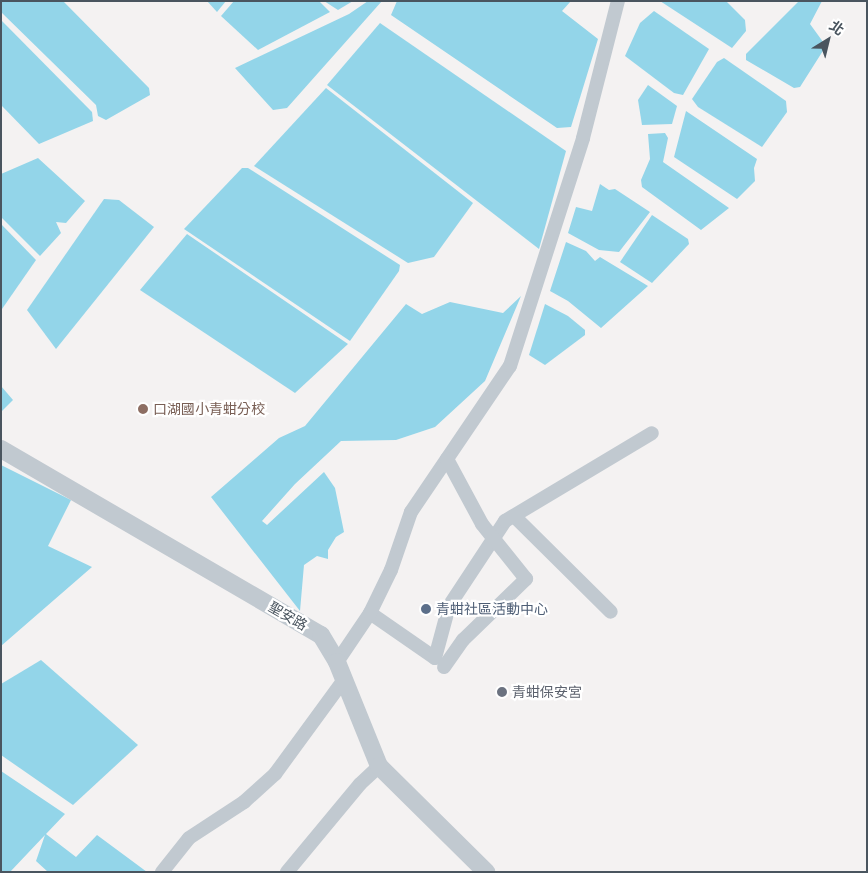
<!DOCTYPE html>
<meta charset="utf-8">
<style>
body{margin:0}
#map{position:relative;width:868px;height:873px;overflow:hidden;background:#f4f2f2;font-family:Inter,"Noto Sans TC",sans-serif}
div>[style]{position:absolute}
.water>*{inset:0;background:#93d5e9}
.minor>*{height:14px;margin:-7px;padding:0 7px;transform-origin:7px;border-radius:7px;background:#c1c9d0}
.tertiary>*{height:18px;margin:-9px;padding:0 9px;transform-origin:9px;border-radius:9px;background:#c1c9d0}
.dots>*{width:14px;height:14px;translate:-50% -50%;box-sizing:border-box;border:2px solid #fff;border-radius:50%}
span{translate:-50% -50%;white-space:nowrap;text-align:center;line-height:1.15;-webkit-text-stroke:4.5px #fff;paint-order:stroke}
.education-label{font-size:14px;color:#785e54}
.left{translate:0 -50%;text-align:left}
.service-label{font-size:14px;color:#4e5e75}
.street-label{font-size:14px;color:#4a555f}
.worship-label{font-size:14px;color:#5b616d}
.frame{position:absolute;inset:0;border:2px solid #4a555f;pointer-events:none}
.north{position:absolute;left:803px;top:15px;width:50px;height:50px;-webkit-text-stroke:4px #fff;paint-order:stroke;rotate:36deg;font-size:14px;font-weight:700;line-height:20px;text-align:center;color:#4a555f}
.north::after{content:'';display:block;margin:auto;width:18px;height:22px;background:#4a555f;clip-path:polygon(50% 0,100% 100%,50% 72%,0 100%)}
</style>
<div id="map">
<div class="water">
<div style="clip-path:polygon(1px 1px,63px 1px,149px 88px,150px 95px,106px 120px,98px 116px,96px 105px,1px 12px)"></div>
<div style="clip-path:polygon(207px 1px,226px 1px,217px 12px)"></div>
<div style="clip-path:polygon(234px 1px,319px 1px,330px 12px,258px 50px,221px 16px)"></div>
<div style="clip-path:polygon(324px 1px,353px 1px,338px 10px)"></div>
<div style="clip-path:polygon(368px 1px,382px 1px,287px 108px,273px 110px,235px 68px,349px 14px)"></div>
<div style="clip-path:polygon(397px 1px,571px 1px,562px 11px,598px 39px,571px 127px,557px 128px,391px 15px)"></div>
<div style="clip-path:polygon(660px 1px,726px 1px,745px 20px,746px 31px,732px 48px)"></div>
<div style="clip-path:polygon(799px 1px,822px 1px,810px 24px,826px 46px,800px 87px,794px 88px,746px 60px,746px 54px)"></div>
<div style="clip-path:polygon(654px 11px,709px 49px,683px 95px,674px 93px,625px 56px,640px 23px)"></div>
<div style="clip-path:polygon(1px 20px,92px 112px,93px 121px,39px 144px,1px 105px)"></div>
<div style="clip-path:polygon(380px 23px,566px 151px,539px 249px,327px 85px)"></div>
<div style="clip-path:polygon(724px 58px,786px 101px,787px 112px,762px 147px,698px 107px,692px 99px,717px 62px)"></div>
<div style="clip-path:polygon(648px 85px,677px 106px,672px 124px,642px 125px,638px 100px)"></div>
<div style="clip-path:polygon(326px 88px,473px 203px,434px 257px,408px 263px,254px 166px)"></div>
<div style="clip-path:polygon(686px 111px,757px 159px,754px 168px,755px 181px,737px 199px,674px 157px)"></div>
<div style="clip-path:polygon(665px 133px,668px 138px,663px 162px,729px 208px,701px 230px,642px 187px,641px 180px,650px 159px,648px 134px)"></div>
<div style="clip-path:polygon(38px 158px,85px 201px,66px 223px,56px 222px,61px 233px,40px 256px,1px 217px,1px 174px)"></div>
<div style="clip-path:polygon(242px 168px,248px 168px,400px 265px,399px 271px,350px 341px,184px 229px)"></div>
<div style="clip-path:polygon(600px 184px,609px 190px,615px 189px,650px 212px,619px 252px,599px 250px,568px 233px,576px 207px,592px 211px)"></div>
<div style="clip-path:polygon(104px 199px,119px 200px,154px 227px,56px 349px,27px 310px)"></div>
<div style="clip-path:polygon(652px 215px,688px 239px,689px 244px,652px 283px,620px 262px)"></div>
<div style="clip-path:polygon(1px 224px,36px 260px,2px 309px,1px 309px)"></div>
<div style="clip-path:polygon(187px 234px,348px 344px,295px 393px,140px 290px)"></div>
<div style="clip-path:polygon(566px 242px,586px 251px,595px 261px,600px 257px,648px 286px,601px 328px,568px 301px,550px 291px)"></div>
<div style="clip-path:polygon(521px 296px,485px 381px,435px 427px,396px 440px,341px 441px,295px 484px,262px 521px,267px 525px,324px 472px,335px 488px,344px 532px,336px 537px,328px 550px,328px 559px,317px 556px,304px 565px,300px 611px,211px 497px,279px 438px,305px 426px,406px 304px,422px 314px,450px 302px,503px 313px)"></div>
<div style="clip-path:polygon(545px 304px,568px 316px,585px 330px,585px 335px,545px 365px,529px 355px)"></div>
<div style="clip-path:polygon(1px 386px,13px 400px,1px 412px)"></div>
<div style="clip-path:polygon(1px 465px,71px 500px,48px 546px,92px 567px,1px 646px)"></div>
<div style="clip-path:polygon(41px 660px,138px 745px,73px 805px,1px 755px,1px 684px)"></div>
<div style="clip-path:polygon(1px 771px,65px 814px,46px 834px,76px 857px,97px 835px,147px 872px,48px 872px,36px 861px,45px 835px,10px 872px,1px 872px)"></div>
</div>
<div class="minor">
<div style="left:514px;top:516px;width:136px;rotate:44.7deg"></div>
<div style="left:370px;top:613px;width:79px;rotate:34.7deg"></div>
<div style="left:435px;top:658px;width:54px;rotate:-74.9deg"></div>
<div style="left:449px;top:606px;width:102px;rotate:-56.6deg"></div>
<div style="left:505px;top:521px;width:171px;rotate:-30.9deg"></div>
<div style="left:337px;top:662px;width:59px;rotate:-56deg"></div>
<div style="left:370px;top:613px;width:48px;rotate:-64deg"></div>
<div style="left:391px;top:570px;width:61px;rotate:-71deg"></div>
<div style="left:411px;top:512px;width:176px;rotate:-55.9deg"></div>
<div style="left:510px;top:366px;width:239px;rotate:-72.2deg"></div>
<div style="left:583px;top:138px;width:141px;rotate:-75.7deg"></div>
<div style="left:444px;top:667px;width:33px;rotate:-55deg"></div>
<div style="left:463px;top:640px;width:88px;rotate:-44.1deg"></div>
<div style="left:526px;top:579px;width:70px;rotate:-128.7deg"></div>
<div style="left:482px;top:524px;width:74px;rotate:-118.3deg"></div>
<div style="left:162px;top:872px;width:43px;rotate:-51.5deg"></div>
<div style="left:189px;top:838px;width:66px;rotate:-33.2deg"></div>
<div style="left:244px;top:802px;width:42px;rotate:-42.1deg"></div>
<div style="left:275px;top:774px;width:115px;rotate:-53.8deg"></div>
<div style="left:287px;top:872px;width:114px;rotate:-50.3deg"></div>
<div style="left:360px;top:784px;width:26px;rotate:-43deg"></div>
</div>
<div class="tertiary">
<div style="left:1px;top:449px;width:370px;rotate:30.2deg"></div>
<div style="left:321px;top:635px;width:31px;rotate:59deg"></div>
<div style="left:337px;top:662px;width:112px;rotate:68deg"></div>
<div style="left:379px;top:766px;width:151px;rotate:44.7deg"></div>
</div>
<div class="dots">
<div style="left:143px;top:409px;background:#8d6e63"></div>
<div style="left:426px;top:609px;background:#5c6f8a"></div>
<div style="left:502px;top:692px;background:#6b7280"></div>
</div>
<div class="education-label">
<span class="left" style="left:153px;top:409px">口湖國小青蚶分校</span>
</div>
<div class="service-label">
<span class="left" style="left:436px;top:609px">青蚶社區活動中心</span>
</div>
<div class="street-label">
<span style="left:288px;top:616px;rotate:30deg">聖安路</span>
</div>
<div class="worship-label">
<span class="left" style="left:512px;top:692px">青蚶保安宮</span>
</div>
<div class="frame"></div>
<div class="north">北</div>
</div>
